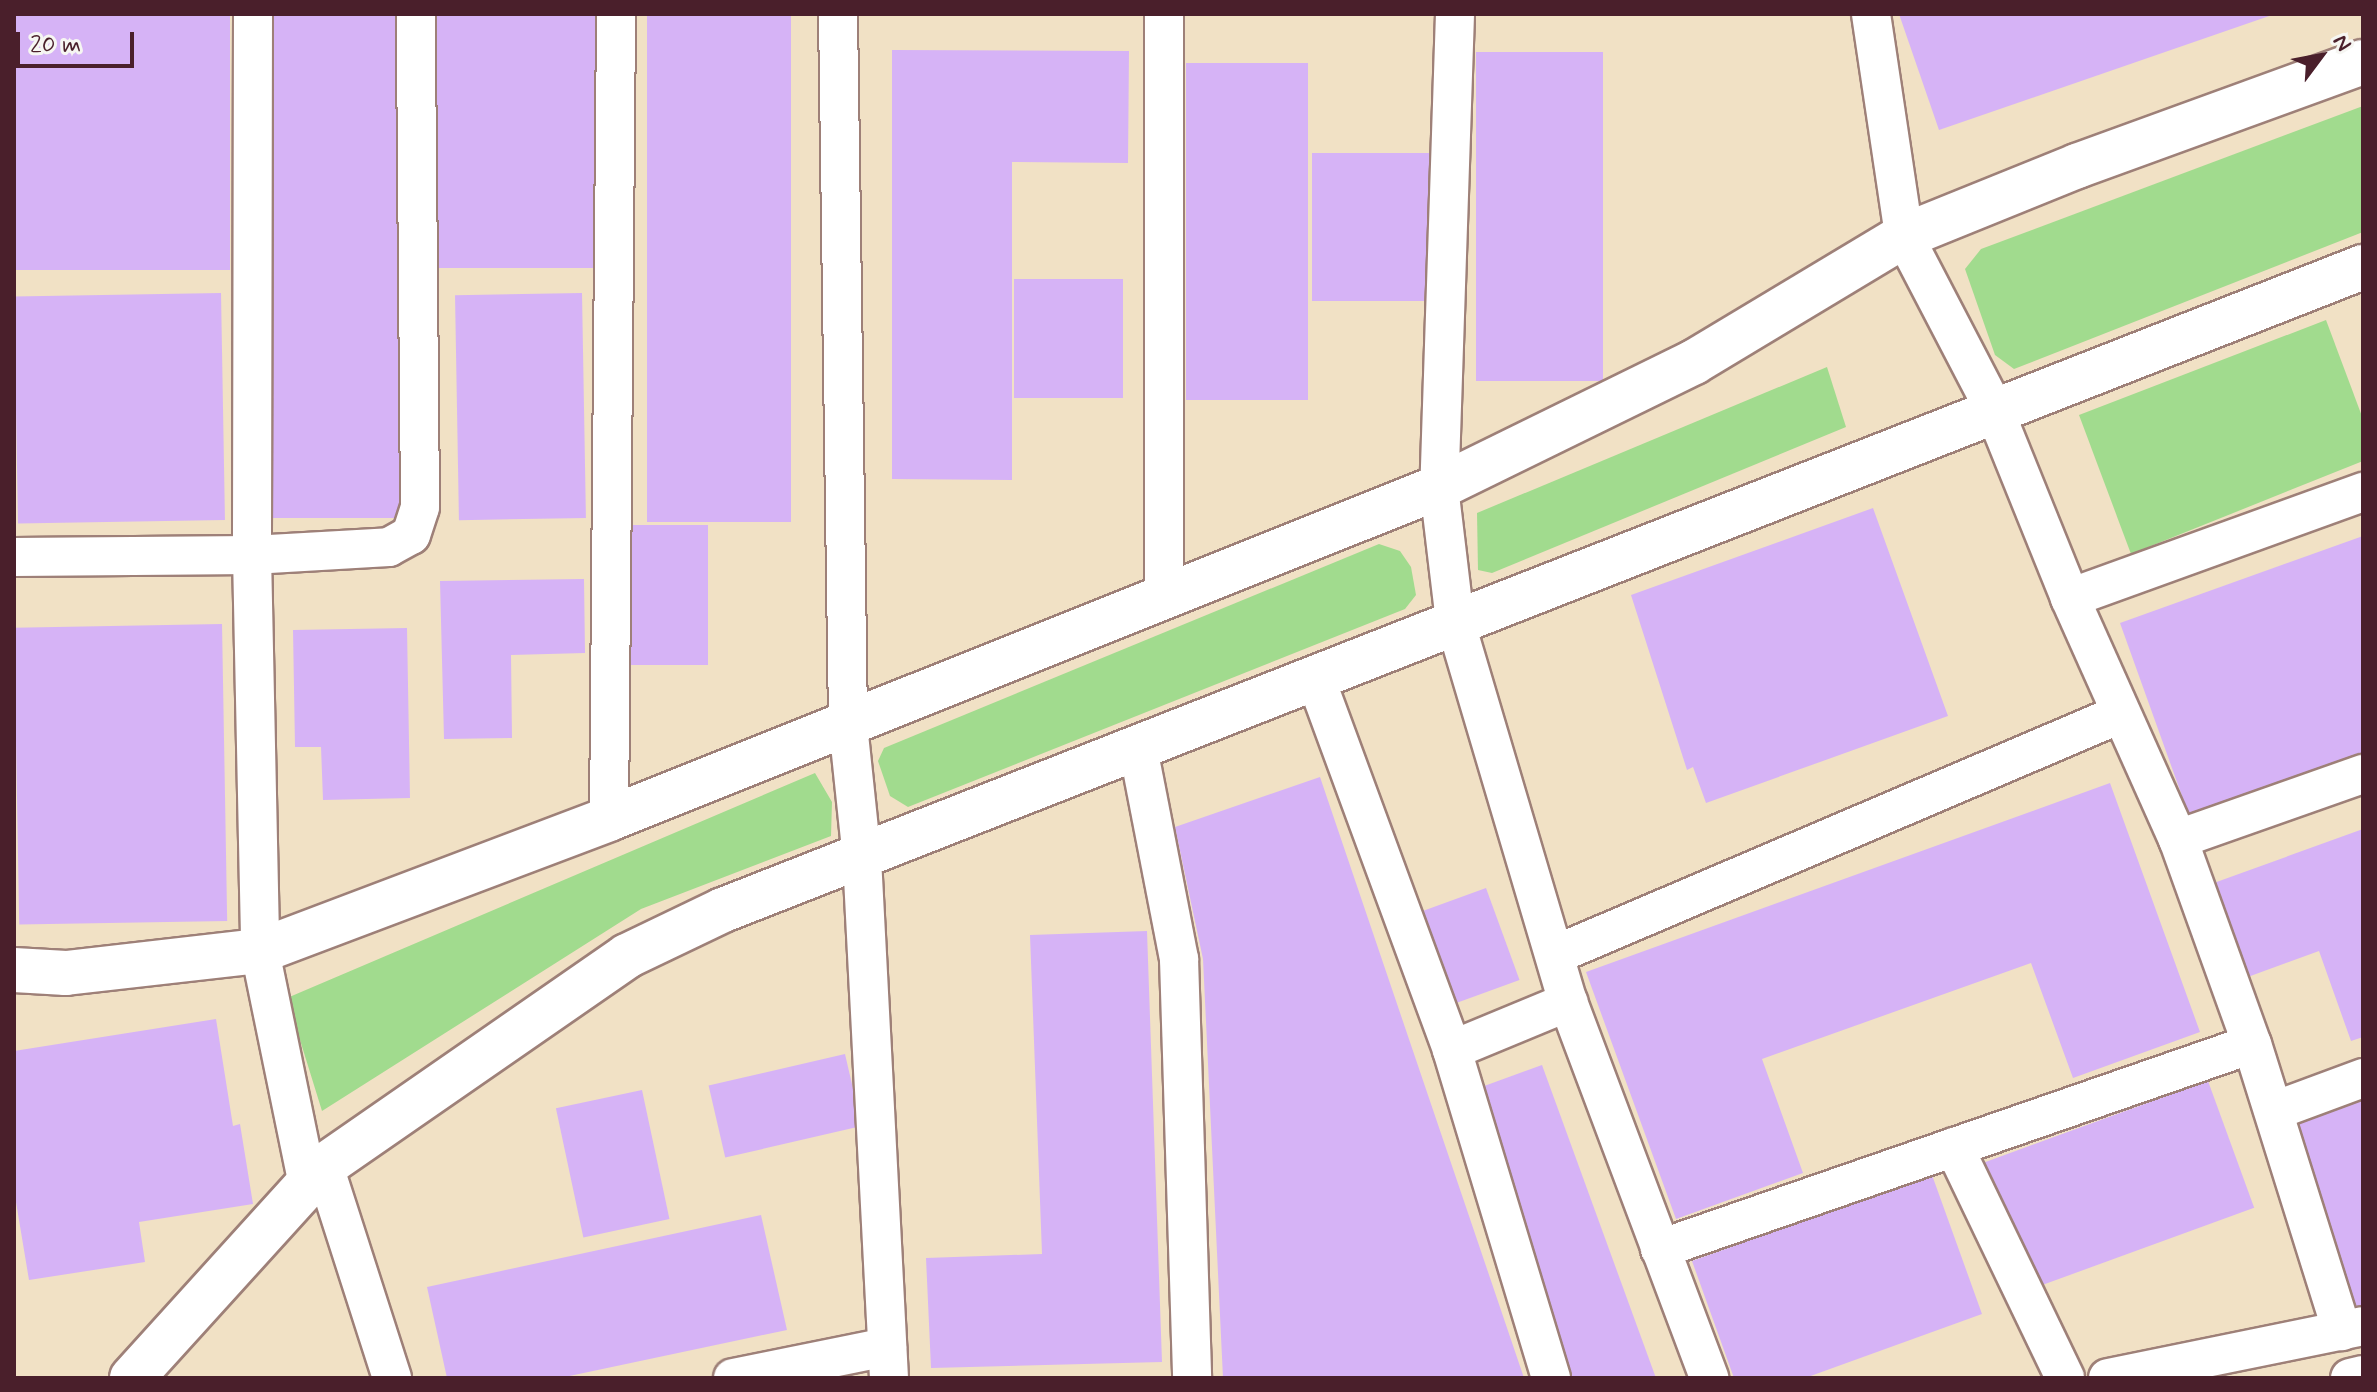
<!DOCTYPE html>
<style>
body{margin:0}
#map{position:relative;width:2377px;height:1392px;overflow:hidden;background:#f1e1c5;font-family:Mynerve,sans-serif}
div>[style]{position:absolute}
.green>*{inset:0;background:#a1db8e}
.building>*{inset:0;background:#d6b3f6;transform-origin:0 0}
.roads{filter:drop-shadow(2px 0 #9e8078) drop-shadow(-2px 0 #9e8078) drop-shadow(0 2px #9e8078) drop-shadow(0 -2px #9e8078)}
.minor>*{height:38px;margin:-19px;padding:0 19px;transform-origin:19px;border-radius:19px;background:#fff}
.tertiary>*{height:44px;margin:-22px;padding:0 22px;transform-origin:22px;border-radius:22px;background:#fff}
span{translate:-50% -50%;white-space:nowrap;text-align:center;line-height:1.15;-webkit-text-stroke:6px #f6f6f2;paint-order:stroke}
.frame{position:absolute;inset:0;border:16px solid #4a1f2b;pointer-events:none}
.north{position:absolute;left:2281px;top:16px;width:80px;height:80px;-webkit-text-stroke:6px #f6f6f2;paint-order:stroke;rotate:58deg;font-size:22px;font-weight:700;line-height:32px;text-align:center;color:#4a1f2b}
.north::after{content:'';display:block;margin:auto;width:28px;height:36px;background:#4a1f2b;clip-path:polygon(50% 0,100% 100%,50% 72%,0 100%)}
.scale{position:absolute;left:16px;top:32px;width:118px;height:36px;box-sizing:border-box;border:4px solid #4a1f2b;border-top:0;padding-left:10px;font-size:24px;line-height:28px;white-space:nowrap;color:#4a1f2b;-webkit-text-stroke:6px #f6f6f2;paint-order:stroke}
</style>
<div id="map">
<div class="green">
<div style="clip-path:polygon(2363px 106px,2363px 232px,2014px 369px,1995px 355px,1965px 269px,1981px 249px)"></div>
<div style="clip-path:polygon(2326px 320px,2363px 419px,2363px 461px,2131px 554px,2079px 415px)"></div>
<div style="clip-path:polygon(1827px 367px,1846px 427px,1492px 573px,1478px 570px,1477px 513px)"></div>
<div style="clip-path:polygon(1379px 544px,1400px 551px,1411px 567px,1416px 595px,1405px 609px,908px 807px,890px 796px,878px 761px,884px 748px)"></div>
<div style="clip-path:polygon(815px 773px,832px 802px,831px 836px,641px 909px,322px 1111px,287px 998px)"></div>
</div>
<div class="building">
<div style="left:14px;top:14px;width:216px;height:256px"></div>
<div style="left:272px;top:14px;width:128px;height:504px"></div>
<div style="left:436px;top:14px;width:160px;height:254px"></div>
<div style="left:647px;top:14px;width:144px;height:508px"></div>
<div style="clip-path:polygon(1899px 14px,2275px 14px,1939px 130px)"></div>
<div style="clip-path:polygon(892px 50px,1129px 51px,1128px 163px,1012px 162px,1012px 480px,892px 479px)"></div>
<div style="left:1476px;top:52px;width:127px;height:329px"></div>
<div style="left:1186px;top:63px;width:122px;height:337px"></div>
<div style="left:1312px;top:153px;width:126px;height:148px"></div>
<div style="left:1014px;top:279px;width:109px;height:119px"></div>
<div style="left:221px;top:293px;width:227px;height:207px;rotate:89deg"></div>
<div style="left:582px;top:293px;width:225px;height:127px;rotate:89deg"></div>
<div style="clip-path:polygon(1873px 508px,1948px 716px,1706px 803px,1693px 767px,1687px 770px,1631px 595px)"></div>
<div style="left:708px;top:525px;width:140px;height:81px;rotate:90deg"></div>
<div style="clip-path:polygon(2363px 536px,2363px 759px,2191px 821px,2120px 623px)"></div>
<div style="clip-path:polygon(584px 579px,585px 653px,511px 655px,512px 738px,444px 739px,440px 581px)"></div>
<div style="left:222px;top:624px;width:297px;height:208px;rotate:89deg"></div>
<div style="clip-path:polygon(407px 628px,410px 798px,323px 800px,321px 747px,295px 747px,293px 630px)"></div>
<div style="clip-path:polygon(1320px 777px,1524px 1378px,1223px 1378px,1203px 959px,1175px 827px)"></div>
<div style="clip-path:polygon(2110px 783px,2200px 1032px,2073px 1078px,2031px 963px,1762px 1059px,1803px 1173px,1676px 1219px,1586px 972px)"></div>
<div style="clip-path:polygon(2363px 829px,2363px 1037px,2351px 1041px,2319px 951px,2245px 978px,2211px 884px)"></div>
<div style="left:1486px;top:888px;width:98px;height:68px;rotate:70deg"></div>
<div style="clip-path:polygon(1147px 931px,1162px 1362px,931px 1368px,926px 1258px,1042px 1254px,1030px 935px)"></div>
<div style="clip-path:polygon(216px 1019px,233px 1126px,240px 1124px,253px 1204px,139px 1222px,145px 1262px,29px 1280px,14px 1190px,14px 1051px)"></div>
<div style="left:845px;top:1054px;width:74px;height:140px;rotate:77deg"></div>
<div style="left:1542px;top:1065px;width:334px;height:79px;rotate:70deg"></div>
<div style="left:2208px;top:1081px;width:135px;height:239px;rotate:70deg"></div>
<div style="left:642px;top:1090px;width:132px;height:88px;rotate:78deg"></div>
<div style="clip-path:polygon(2363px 1098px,2363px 1314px,2357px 1316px,2287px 1126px)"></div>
<div style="clip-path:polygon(1932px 1175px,1982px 1314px,1805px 1378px,1734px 1378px,1692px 1261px)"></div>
<div style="clip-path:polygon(761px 1215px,787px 1330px,560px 1378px,447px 1378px,427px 1287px)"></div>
</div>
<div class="roads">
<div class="minor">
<div style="left:253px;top:14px;width:541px;rotate:90.11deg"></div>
<div style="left:252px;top:555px;width:396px;rotate:88.8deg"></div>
<div style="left:260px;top:951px;width:234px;rotate:78.4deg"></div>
<div style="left:838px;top:14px;width:711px;rotate:89.19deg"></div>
<div style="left:848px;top:725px;width:134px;rotate:84deg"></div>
<div style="left:862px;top:858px;width:521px;rotate:87.03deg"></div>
<div style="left:1455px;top:14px;width:473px;rotate:91.9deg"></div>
<div style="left:1439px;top:487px;width:135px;rotate:83.2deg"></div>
<div style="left:1455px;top:621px;width:397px;rotate:73.5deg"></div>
<div style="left:1568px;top:1002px;width:402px;rotate:69.4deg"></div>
<div style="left:1871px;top:14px;width:224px;rotate:81.5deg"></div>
<div style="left:1904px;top:236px;width:193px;rotate:62.5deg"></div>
<div style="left:1993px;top:407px;width:206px;rotate:68deg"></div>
<div style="left:2070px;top:598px;width:264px;rotate:65.9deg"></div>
<div style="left:2178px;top:839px;width:218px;rotate:70.2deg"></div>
<div style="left:2252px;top:1044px;width:301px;rotate:72.6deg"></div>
<div style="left:14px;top:557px;width:238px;rotate:-0.5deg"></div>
<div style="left:252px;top:555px;width:137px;rotate:-3.3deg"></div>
<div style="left:389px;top:547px;width:25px;rotate:-29deg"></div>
<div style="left:411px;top:535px;width:29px;rotate:-72deg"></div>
<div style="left:420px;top:507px;width:493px;rotate:-90.5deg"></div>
<div style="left:1164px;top:598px;width:584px;rotate:-90deg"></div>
<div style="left:2070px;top:598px;width:312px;rotate:-19.9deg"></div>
<div style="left:1315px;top:677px;width:397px;rotate:69.8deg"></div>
<div style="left:1452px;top:1050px;width:343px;rotate:73.2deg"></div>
<div style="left:1138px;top:748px;width:215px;rotate:79deg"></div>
<div style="left:1179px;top:959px;width:419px;rotate:88.2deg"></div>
<div style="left:609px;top:819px;width:805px;rotate:-89.5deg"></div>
<div style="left:2178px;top:839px;width:196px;rotate:-19.4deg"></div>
<div style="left:1557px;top:954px;width:612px;rotate:-23.09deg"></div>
<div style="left:1452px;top:1050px;width:126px;rotate:-22.5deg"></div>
<div style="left:2274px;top:1111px;width:95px;rotate:-20.3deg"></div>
<div style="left:1954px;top:1147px;width:256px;rotate:64.3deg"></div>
<div style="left:324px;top:1166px;width:223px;rotate:72.2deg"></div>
<div style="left:1660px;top:1249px;width:626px;rotate:-19.1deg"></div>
<div style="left:733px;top:1378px;width:157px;rotate:-11.4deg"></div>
<div style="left:2108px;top:1378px;width:260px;rotate:-11.5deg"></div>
<div style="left:2350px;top:1378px;width:13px;rotate:-13deg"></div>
</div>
<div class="tertiary">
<div style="left:14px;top:970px;width:52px;rotate:3.3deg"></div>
<div style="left:66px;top:973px;width:195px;rotate:-6.5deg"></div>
<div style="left:260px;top:951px;width:373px;rotate:-20.7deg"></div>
<div style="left:609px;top:819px;width:894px;rotate:-21.8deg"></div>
<div style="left:1439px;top:487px;width:284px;rotate:-26.1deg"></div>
<div style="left:1694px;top:362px;width:245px;rotate:-31deg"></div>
<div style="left:1904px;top:236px;width:187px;rotate:-22deg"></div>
<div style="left:2077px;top:166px;width:304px;rotate:-20deg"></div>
<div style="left:132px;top:1378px;width:286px;rotate:-47.8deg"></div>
<div style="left:324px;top:1166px;width:369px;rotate:-34.7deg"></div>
<div style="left:627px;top:956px;width:106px;rotate:-25.6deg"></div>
<div style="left:723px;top:910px;width:1762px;rotate:-21.41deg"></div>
</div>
</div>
<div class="frame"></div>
<div class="north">N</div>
<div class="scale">20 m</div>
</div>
